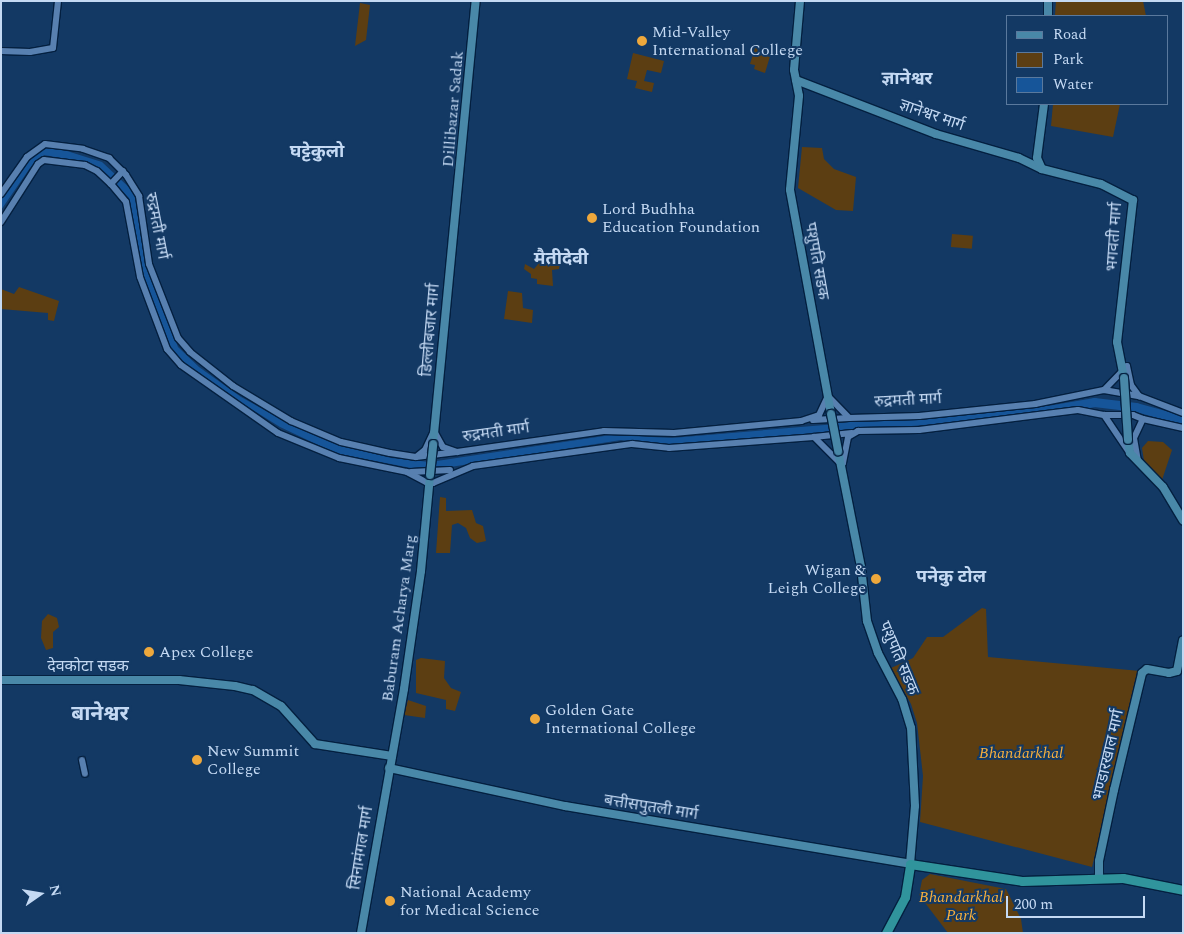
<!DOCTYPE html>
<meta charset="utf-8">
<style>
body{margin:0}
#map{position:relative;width:1184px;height:934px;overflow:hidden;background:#133964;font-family:Spectral,"Noto Sans Devanagari",serif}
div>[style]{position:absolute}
.green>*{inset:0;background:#5c3e12;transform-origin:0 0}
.water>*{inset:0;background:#165599}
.river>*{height:9px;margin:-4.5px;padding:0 4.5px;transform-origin:4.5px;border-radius:4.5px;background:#165599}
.roads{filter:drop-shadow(1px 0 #042040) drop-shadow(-1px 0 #042040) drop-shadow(0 1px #042040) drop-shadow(0 -1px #042040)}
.tertiary>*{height:6px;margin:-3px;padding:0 3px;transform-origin:3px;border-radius:3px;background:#5880b0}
.secondary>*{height:8px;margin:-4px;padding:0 4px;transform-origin:4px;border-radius:4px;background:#4988a8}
.trunk>*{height:9px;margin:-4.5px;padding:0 4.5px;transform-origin:4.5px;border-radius:4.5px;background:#30949c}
.bridges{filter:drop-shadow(1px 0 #042040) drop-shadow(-1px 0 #042040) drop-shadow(0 1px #042040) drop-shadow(0 -1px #042040)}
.secondary-bridge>*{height:8px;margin:-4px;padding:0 4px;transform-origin:4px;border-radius:4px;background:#4988a8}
.dots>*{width:14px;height:14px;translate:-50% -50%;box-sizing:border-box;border:2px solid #133964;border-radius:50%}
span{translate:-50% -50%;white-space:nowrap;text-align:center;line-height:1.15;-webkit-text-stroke:4px #133964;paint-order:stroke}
.poi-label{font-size:16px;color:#c4d9f3}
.left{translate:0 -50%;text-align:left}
.right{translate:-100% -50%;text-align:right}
.street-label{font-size:16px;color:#c4d9f3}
.park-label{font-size:16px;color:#f8af3c;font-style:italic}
.neighbourhood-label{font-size:18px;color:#c4d9f3;font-weight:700}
.district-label{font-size:21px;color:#c4d9f3;font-weight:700}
.frame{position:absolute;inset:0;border:2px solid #c4d9f3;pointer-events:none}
.legend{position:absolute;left:1006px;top:15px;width:162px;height:90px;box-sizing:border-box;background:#133964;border:1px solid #5a799d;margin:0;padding:6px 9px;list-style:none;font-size:15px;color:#c4d9f3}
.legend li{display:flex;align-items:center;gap:10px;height:25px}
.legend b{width:25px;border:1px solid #5a799d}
.north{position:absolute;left:15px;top:869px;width:50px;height:50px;-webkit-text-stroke:4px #133964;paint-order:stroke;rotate:77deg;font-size:14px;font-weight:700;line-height:20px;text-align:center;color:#c4d9f3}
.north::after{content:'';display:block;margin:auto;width:18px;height:22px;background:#c4d9f3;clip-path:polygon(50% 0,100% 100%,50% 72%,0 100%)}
.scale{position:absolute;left:1006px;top:896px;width:139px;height:22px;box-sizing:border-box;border:2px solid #c4d9f3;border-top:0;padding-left:6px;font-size:15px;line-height:18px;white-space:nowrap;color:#c4d9f3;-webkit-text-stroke:4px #133964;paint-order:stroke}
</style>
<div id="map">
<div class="green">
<div style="clip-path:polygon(1056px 1px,1143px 1px,1146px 16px,1061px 16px,1055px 15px)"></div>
<div style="clip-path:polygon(360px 3px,370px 5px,366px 40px,355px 46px)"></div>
<div style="clip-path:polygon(755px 48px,771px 53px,765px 73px,754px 69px,755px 65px,750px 64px)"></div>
<div style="clip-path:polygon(633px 53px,664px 61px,661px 73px,647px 70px,644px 81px,654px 83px,652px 92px,635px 88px,637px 81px,627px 79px)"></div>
<div style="clip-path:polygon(1053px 104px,1120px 104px,1113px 137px,1051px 126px)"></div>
<div style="clip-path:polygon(802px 147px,822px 148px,824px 159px,834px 169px,856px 177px,853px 211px,836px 210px,798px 188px)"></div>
<div style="left:952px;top:234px;width:21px;height:13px;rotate:5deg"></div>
<div style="clip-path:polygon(540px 262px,560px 263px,559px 269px,552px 270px,553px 286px,537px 284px,537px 279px,531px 278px,531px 274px,524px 269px,525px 264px,534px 269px)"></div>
<div style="clip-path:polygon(19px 287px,59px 301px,54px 321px,48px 320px,48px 313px,1px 309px,1px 289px,14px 294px)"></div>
<div style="clip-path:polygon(508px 291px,522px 293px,523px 308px,533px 310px,532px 323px,504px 319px)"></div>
<div style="clip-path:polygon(1148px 441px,1163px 442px,1172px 450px,1162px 480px,1144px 461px,1142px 448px)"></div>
<div style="clip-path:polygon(440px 497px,446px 498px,446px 511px,472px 510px,476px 523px,483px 526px,486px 541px,477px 543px,470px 538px,466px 528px,458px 523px,452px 525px,450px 553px,436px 553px)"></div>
<div style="clip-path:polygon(982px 608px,986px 609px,988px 657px,1140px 671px,1092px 867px,920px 822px,923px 776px,917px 723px,911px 704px,891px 668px,913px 658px,927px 637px,943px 637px)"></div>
<div style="clip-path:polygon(48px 614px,57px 618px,59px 627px,53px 632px,53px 648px,46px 650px,41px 638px,42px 621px)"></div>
<div style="clip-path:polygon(421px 658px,445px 661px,444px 678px,451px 688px,461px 692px,455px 711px,446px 709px,446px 700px,416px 693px,416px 660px)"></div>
<div style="clip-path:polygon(408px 700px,426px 706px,425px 718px,404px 715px)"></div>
<div style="clip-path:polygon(930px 874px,1006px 889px,1021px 919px,1023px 933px,948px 933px,919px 895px,922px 880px)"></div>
</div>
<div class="water">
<div style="clip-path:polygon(51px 146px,102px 162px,134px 192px,145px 263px,178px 347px,199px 367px,241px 397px,286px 422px,337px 444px,391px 458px,430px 462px,611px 435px,672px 438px,848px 423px,849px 431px,678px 446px,621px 440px,438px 469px,411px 468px,335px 453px,280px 427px,200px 377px,179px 359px,170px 347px,139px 269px,129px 198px,104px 173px,78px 161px,44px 155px,30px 168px,1px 210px,1px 200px,23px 167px,37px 150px)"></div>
</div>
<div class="river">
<div style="left:837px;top:427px;width:218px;rotate:-4.7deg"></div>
<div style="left:1054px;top:409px;width:41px;rotate:-9.9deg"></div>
<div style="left:1094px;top:402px;width:42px;rotate:6.8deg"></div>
<div style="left:1136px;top:407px;width:49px;rotate:15.5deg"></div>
</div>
<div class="roads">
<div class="tertiary">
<div style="left:1px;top:51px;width:29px;rotate:2deg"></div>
<div style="left:30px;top:52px;width:23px;rotate:-10deg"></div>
<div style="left:53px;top:48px;width:47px;rotate:-83.9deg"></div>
<div style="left:123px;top:171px;width:18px;rotate:133deg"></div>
<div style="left:111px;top:184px;width:23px;rotate:50deg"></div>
<div style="left:126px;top:202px;width:76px;rotate:79.4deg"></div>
<div style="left:140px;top:277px;width:77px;rotate:69.4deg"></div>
<div style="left:167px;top:349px;width:21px;rotate:49deg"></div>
<div style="left:181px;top:365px;width:118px;rotate:35deg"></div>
<div style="left:278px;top:433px;width:66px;rotate:22.3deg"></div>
<div style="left:339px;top:458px;width:69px;rotate:11.6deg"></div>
<div style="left:407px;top:472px;width:21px;rotate:28deg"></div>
<div style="left:426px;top:482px;width:7px;rotate:8deg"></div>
<div style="left:433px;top:483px;width:43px;rotate:-23deg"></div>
<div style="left:473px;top:466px;width:161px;rotate:-7.9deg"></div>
<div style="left:632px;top:444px;width:37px;rotate:6deg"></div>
<div style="left:669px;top:448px;width:145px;rotate:-4.3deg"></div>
<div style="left:814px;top:437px;width:37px;rotate:45deg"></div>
<div style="left:840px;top:463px;width:3px"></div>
<div style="left:843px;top:463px;width:26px;rotate:-79deg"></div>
<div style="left:848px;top:437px;width:12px;rotate:-31deg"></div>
<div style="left:858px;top:431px;width:61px;rotate:-0.9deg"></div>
<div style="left:919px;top:430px;width:160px;rotate:-7.2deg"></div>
<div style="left:1078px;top:410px;width:26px;rotate:11deg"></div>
<div style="left:1104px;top:415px;width:45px;rotate:56deg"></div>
<div style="left:1px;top:194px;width:45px;rotate:-54.9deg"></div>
<div style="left:27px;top:157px;width:22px;rotate:-36deg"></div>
<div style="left:45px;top:144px;width:38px;rotate:7deg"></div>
<div style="left:83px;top:149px;width:28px;rotate:19deg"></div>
<div style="left:109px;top:158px;width:24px;rotate:45deg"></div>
<div style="left:126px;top:175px;width:25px;rotate:58deg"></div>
<div style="left:139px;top:196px;width:69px;rotate:81.6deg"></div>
<div style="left:149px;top:264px;width:79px;rotate:68.6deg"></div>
<div style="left:178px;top:338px;width:18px;rotate:49deg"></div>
<div style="left:190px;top:352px;width:55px;rotate:38.3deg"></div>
<div style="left:233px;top:386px;width:68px;rotate:31.1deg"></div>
<div style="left:291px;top:421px;width:54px;rotate:22.8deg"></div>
<div style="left:341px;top:442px;width:50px;rotate:12.7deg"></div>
<div style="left:390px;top:453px;width:26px;rotate:9deg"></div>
<div style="left:416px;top:457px;width:11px;rotate:-38deg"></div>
<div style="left:425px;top:450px;width:21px;rotate:-65deg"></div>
<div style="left:434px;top:431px;width:18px;rotate:61deg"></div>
<div style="left:443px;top:447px;width:15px;rotate:20deg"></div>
<div style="left:457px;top:452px;width:148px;rotate:-8.1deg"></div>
<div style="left:604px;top:431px;width:70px;rotate:1.6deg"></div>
<div style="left:674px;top:433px;width:128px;rotate:-5.4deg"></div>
<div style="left:801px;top:421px;width:19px;rotate:-18deg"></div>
<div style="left:819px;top:415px;width:21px;rotate:-65deg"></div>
<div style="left:828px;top:396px;width:30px;rotate:46deg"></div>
<div style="left:849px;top:418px;width:70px;rotate:-1.6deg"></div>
<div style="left:919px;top:416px;width:117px;rotate:-5.9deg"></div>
<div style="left:1035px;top:404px;width:70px;rotate:-11.5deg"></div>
<div style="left:1104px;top:390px;width:33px;rotate:-46deg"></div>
<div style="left:1127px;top:366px;width:19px;rotate:78deg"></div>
<div style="left:1131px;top:385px;width:14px;rotate:54deg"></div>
<div style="left:1139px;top:396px;width:47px;rotate:21.1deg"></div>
<div style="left:1px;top:222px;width:69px;rotate:-57.5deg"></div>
<div style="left:38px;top:164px;width:7px;rotate:-34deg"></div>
<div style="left:44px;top:160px;width:41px;rotate:7deg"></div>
<div style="left:85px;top:165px;width:13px;rotate:27deg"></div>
<div style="left:97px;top:171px;width:19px;rotate:43deg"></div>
<div style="left:1104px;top:390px;width:36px;rotate:10deg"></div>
<div style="left:1104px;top:415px;width:29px"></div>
<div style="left:1133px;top:415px;width:11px;rotate:22deg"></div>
<div style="left:813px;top:420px;width:36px;rotate:-3deg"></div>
<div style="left:814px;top:437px;width:38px;rotate:-6deg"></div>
<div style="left:416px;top:457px;width:39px;rotate:-7deg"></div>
<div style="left:1138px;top:461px;width:23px;rotate:-100deg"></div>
<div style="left:1134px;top:438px;width:21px;rotate:-65deg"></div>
<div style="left:1143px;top:419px;width:41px;rotate:12.7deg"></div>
<div style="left:411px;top:472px;width:39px;rotate:-3deg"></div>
<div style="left:82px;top:760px;width:14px;rotate:78deg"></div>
</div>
<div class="secondary">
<div style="left:800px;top:1px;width:69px;rotate:95deg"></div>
<div style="left:794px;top:70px;width:26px;rotate:79deg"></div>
<div style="left:799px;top:96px;width:94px;rotate:95.5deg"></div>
<div style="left:790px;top:190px;width:228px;rotate:79.6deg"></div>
<div style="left:1048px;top:16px;width:15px;rotate:-90deg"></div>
<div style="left:796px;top:80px;width:150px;rotate:21.1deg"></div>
<div style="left:936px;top:134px;width:86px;rotate:16.1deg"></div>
<div style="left:1019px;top:158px;width:25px;rotate:26deg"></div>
<div style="left:1044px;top:104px;width:54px;rotate:97.4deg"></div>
<div style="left:1037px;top:158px;width:12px;rotate:66deg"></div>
<div style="left:1042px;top:169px;width:61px;rotate:14.3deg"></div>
<div style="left:1101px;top:184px;width:36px;rotate:27deg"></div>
<div style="left:1133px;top:200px;width:143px;rotate:96.4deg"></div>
<div style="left:1117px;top:342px;width:37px;rotate:79deg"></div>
<div style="left:1128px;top:440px;width:13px;rotate:81deg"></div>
<div style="left:1130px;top:453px;width:47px;rotate:45.9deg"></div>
<div style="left:1163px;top:487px;width:39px;rotate:59deg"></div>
<div style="left:433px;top:444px;width:445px;rotate:-84.5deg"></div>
<div style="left:1px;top:680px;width:178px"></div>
<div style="left:179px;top:680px;width:56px;rotate:6.1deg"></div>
<div style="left:235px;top:686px;width:18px;rotate:13deg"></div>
<div style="left:253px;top:690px;width:32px;rotate:30deg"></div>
<div style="left:281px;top:706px;width:51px;rotate:48.2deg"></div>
<div style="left:315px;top:744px;width:78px;rotate:8.9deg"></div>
<div style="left:389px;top:768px;width:180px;rotate:12.2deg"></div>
<div style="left:565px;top:806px;width:350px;rotate:9.5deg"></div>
<div style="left:910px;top:864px;width:58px;rotate:-85.1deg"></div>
<div style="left:915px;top:806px;width:78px;rotate:-92.9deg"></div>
<div style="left:911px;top:728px;width:30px;rotate:-107deg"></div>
<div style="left:902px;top:699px;width:52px;rotate:-117.6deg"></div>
<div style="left:878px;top:653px;width:34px;rotate:-109deg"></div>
<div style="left:867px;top:621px;width:54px;rotate:-96.3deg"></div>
<div style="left:861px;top:567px;width:118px;rotate:-101.2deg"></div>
<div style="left:1099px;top:877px;width:16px;rotate:-90deg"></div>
<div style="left:1099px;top:861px;width:73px;rotate:-78.1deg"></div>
<div style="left:1114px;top:790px;width:120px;rotate:-76.5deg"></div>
<div style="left:1142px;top:673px;width:6px;rotate:-39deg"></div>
<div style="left:1147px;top:669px;width:22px;rotate:10deg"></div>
<div style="left:1169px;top:673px;width:8px;rotate:-14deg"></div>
<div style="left:1177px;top:671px;width:31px;rotate:-79deg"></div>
<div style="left:361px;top:933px;width:248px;rotate:-80deg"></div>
<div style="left:404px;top:689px;width:119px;rotate:-81.8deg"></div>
<div style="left:421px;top:571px;width:96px;rotate:-84.6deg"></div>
</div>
<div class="trunk">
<div style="left:886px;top:933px;width:41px;rotate:-62.2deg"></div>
<div style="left:905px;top:897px;width:33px;rotate:-81deg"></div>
<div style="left:910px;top:864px;width:113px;rotate:8.6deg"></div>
<div style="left:1022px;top:881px;width:101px;rotate:-1.7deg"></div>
<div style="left:1123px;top:878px;width:61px;rotate:11.3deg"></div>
</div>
</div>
<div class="bridges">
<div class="secondary-bridge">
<div style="left:1124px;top:378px;width:62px;rotate:86.3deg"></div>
<div style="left:831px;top:414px;width:38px;rotate:79deg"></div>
<div style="left:430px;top:475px;width:31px;rotate:-84deg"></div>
</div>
</div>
<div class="dots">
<div style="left:642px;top:41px;background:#eea83c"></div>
<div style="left:592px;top:218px;background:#eea83c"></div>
<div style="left:876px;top:579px;background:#eea83c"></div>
<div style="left:149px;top:652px;background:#eea83c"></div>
<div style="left:535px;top:719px;background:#eea83c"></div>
<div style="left:197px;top:760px;background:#eea83c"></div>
<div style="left:390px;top:901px;background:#eea83c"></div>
</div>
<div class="poi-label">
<span class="left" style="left:652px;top:41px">Mid-Valley<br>International College</span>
<span class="left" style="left:602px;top:218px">Lord Budhha<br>Education Foundation</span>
<span class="right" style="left:866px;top:579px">Wigan &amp;<br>Leigh College</span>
<span class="left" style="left:159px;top:652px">Apex College</span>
<span class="left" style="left:545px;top:719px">Golden Gate<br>International College</span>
<span class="left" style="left:207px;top:760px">New Summit<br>College</span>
<span class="left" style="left:400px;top:901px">National Academy<br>for Medical Science</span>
</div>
<div class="street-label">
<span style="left:453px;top:109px;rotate:-85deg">Dillibazar Sadak</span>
<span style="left:932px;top:115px;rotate:19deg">ज्ञानेश्वर मार्ग</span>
<span style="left:157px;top:226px;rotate:79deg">रुद्रमती मार्ग</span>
<span style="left:1114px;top:237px;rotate:-86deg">भगवती मार्ग</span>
<span style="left:817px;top:261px;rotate:80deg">पशुपति सडक</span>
<span style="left:430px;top:330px;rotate:-85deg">डिल्लीबजार मार्ग</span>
<span style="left:908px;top:400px;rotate:-3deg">रुद्रमती मार्ग</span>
<span style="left:496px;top:432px;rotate:-8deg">रुद्रमती मार्ग</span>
<span style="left:399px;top:618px;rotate:-82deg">Baburam Acharya Marg</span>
<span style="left:899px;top:658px;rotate:67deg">पशुपति सडक</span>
<span style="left:88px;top:666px">देवकोटा सडक</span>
<span style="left:1108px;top:755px;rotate:-77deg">भण्डारखाल मार्ग</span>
<span style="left:651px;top:807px;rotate:9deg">बत्तीसपुतली मार्ग</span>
<span style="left:361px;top:848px;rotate:-81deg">सिनामंगल मार्ग</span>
</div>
<div class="park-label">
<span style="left:1021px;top:753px">Bhandarkhal</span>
<span style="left:961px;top:906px">Bhandarkhal<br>Park</span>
</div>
<div class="neighbourhood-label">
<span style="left:907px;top:79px">ज्ञानेश्वर</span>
<span style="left:317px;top:152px">घट्टेकुलो</span>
<span style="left:561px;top:259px">मैतीदेवी</span>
<span style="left:951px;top:577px">पनेकु टोल</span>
</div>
<div class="district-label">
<span style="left:100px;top:714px">बानेश्वर</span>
</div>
<div class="frame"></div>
<ul class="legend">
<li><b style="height:6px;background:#4988a8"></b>Road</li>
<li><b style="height:14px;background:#5c3e12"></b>Park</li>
<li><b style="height:14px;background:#165599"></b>Water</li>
</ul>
<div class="north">N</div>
<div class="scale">200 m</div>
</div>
